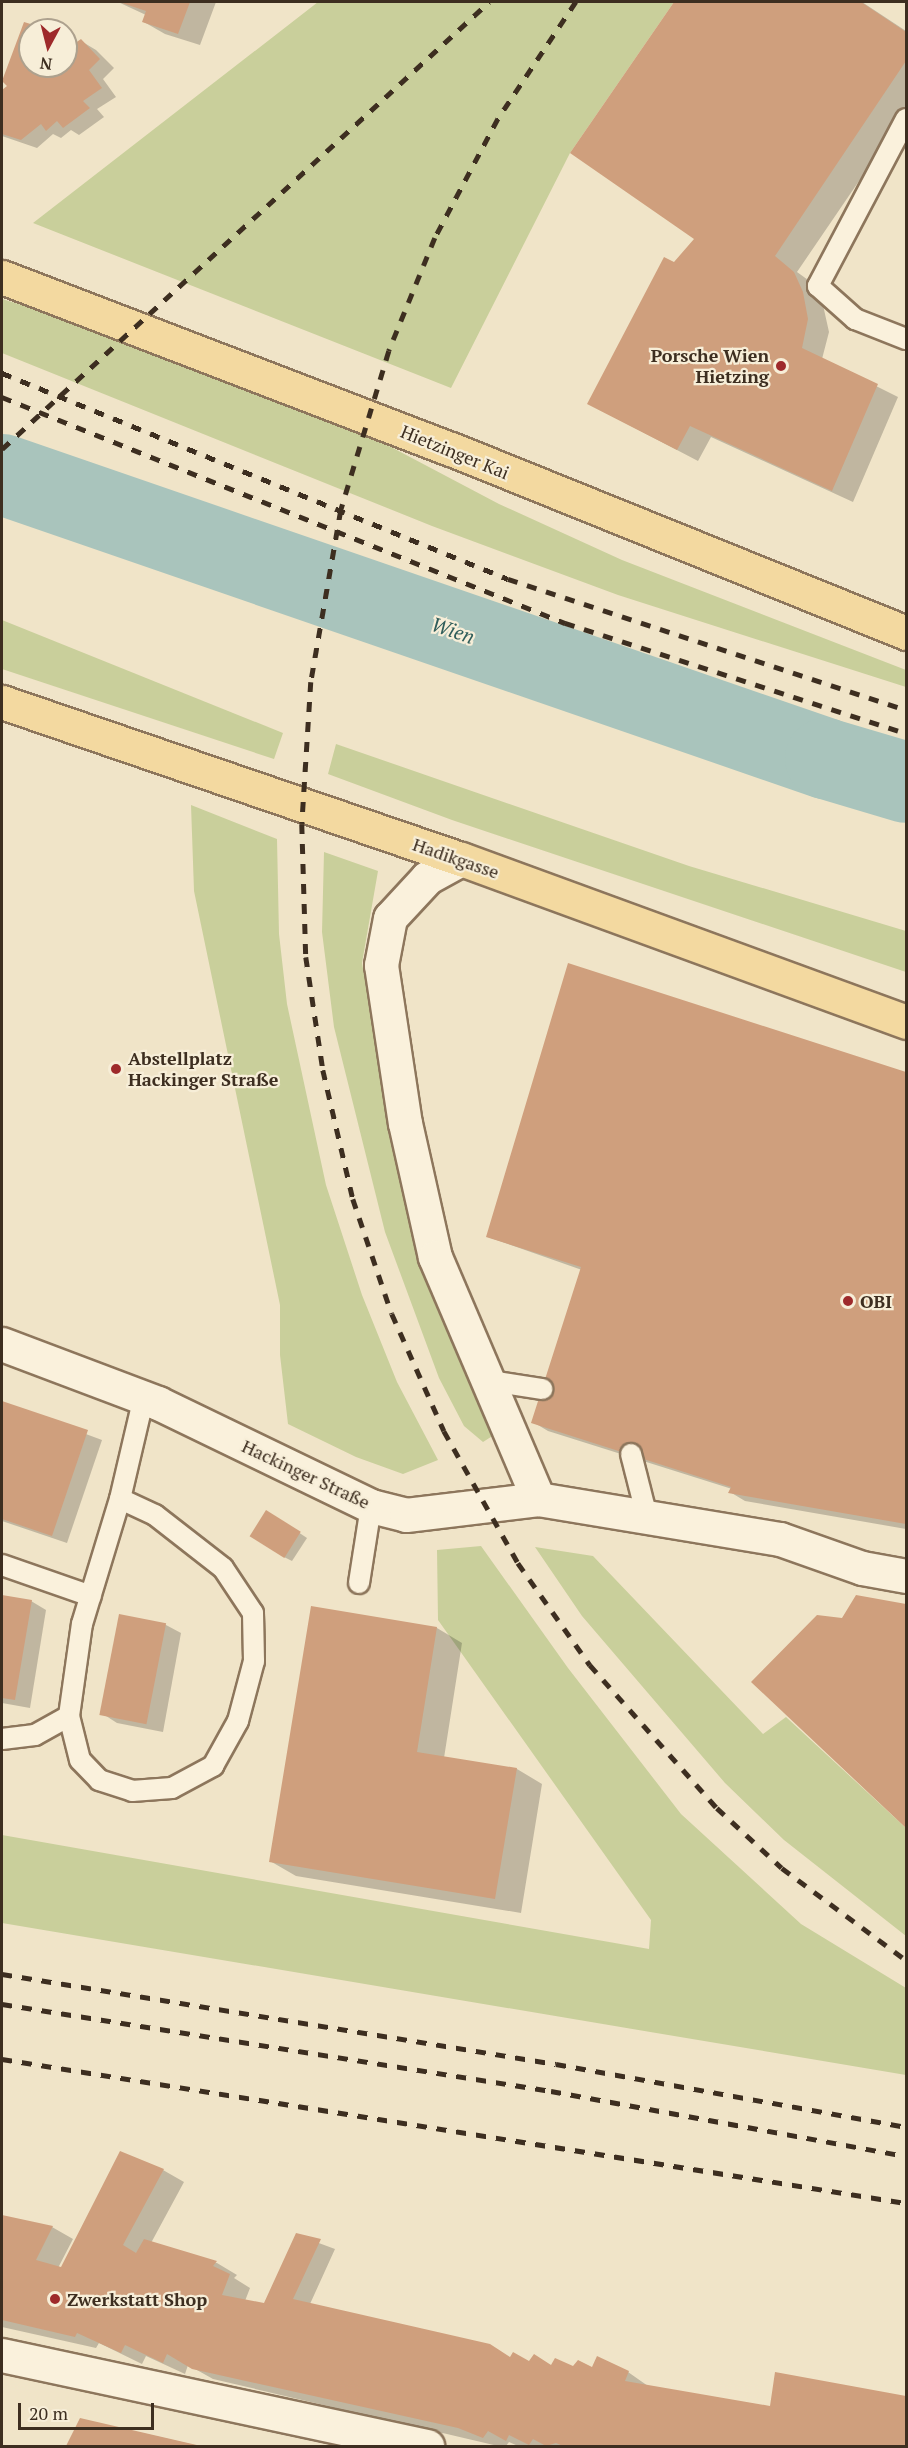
<!DOCTYPE html>
<meta charset="utf-8">
<style>
body{margin:0}
#map{position:relative;width:908px;height:2448px;overflow:hidden;background:#f0e4c8;font-family:"PT Serif",serif}
div>[style]{position:absolute}
.green>*{inset:0;background:#c9cf9b}
.shadow>*{inset:0;background:#0003}
.river>*{height:81px;margin:-40.5px;padding:0 40.5px;transform-origin:40.5px;border-radius:40.5px;background:#a9c4bc}
.building>*{inset:0;background:#cf9f7d;transform-origin:0 0}
.roads{filter:drop-shadow(2px 0 #8d765c) drop-shadow(-2px 0 #8d765c) drop-shadow(0 2px #8d765c) drop-shadow(0 -2px #8d765c)}
.lane>*{height:20px;margin:-10px;padding:0 10px;transform-origin:10px;border-radius:10px;background:#faf1dc}
.street>*{height:33px;margin:-16.5px;padding:0 16.5px;transform-origin:16.5px;border-radius:16.5px;background:#faf1dc}
.primary>*{height:33px;margin:-16.5px;padding:0 16.5px;transform-origin:16.5px;border-radius:16.5px;background:#f3d9a0}
.rail>*{height:4.5px;margin-top:-2.25px;transform-origin:0;background:repeating-linear-gradient(90deg,#3d2e20 0 10px,transparent 0 20px)}
.dots>*{width:16px;height:16px;translate:-50% -50%;box-sizing:border-box;border:3px solid #f7eed8;border-radius:50%}
span{translate:-50% -50%;white-space:nowrap;text-align:center;line-height:1.15;-webkit-text-stroke:4.5px #f7eed8;paint-order:stroke}
.poi-label{font-size:18px;color:#3d2e20;font-weight:700}
.right{translate:-100% -50%;text-align:right}
.left{translate:0 -50%;text-align:left}
.street-label{font-size:18px;color:#3d2e20}
.water-label{font-size:20px;color:#2f5d5a;font-style:italic}
.frame{position:absolute;inset:0;border:3px solid #3d2e20;pointer-events:none}
.north{position:absolute;left:18px;top:18px;width:60px;height:60px;box-sizing:border-box;background:#f7eed8;border:2px solid #ada18e;border-radius:50%;rotate:187deg;font-size:16px;font-weight:700;line-height:24px;text-align:center;color:#3d2e20}
.north::after{content:'';display:block;margin:auto;width:21px;height:27px;background:#9e2a2b;clip-path:polygon(50% 0,100% 100%,50% 72%,0 100%)}
.scale{position:absolute;left:18px;top:2403px;width:136px;height:27px;box-sizing:border-box;border:3px solid #3d2e20;border-top:0;padding-left:8px;font-size:18px;line-height:21px;white-space:nowrap;color:#3d2e20;-webkit-text-stroke:4px #f7eed8;paint-order:stroke}
</style>
<div id="map">
<div class="green">
<div style="clip-path:polygon(318px 2px,674px 2px,570px 153px,451px 388px,33px 223px)"></div>
<div style="clip-path:polygon(2px 299px,95px 327px,391px 447px,499px 504px,622px 560px,906px 670px,906px 687px,618px 595px,432px 526px,2px 353px)"></div>
<div style="clip-path:polygon(2px 620px,283px 733px,274px 759px,2px 669px)"></div>
<div style="clip-path:polygon(336px 744px,689px 866px,906px 931px,906px 972px,452px 820px,328px 774px)"></div>
<div style="clip-path:polygon(191px 805px,277px 839px,279px 934px,287px 1004px,326px 1185px,362px 1295px,397px 1382px,438px 1460px,403px 1474px,356px 1457px,288px 1424px,280px 1355px,280px 1305px,194px 891px)"></div>
<div style="clip-path:polygon(324px 852px,378px 871px,362px 963px,373px 1025px,422px 1256px,453px 1345px,494px 1435px,483px 1442px,464px 1426px,439px 1378px,385px 1232px,334px 1027px,322px 932px)"></div>
<div style="clip-path:polygon(481px 1546px,568px 1668px,681px 1814px,801px 1924px,906px 1988px,906px 2075px,2px 1923px,2px 1835px,649px 1949px,651px 1920px,438px 1620px,437px 1550px)"></div>
<div style="clip-path:polygon(535px 1547px,593px 1556px,763px 1734px,786px 1717px,906px 1828px,906px 1936px,784px 1840px,725px 1783px,582px 1616px)"></div>
</div>
<div class="shadow">
<div style="clip-path:polygon(118px 2px,216px 2px,200px 45px,165px 34px,144px 22px,146px 15px)"></div>
<div style="clip-path:polygon(675px 2px,862px 2px,906px 31px,906px 112px,797px 272px,815px 285px,823px 305px,829px 332px,822px 359px,898px 397px,853px 502px,711px 437px,698px 461px,589px 404px,685px 269px,696px 239px,573px 152px)"></div>
<div style="clip-path:polygon(25px 24px,44px 30px,30px 30px,30px 66px,66px 66px,66px 39px,75px 46px,81px 41px,96px 50px,114px 68px,103px 79px,116px 97px,97px 109px,104px 117px,79px 135px,71px 130px,61px 138px,53px 134px,37px 148px,2px 136px,2px 92px,10px 86px)"></div>
<div style="clip-path:polygon(569px 965px,906px 1073px,906px 1529px,745px 1501px,730px 1492px,732px 1489px,548px 1431px,533px 1422px,582px 1270px,488px 1237px)"></div>
<div style="clip-path:polygon(2px 1403px,102px 1440px,67px 1543px,2px 1521px)"></div>
<div style="clip-path:polygon(274px 1516px,307px 1538px,292px 1561px,284px 1557px)"></div>
<div style="clip-path:polygon(2px 1596px,31px 1601px,46px 1610px,30px 1708px,2px 1703px)"></div>
<div style="clip-path:polygon(856px 1597px,906px 1605px,906px 1826px,842px 1619px)"></div>
<div style="clip-path:polygon(312px 1608px,437px 1628px,462px 1643px,444px 1758px,517px 1769px,542px 1784px,521px 1913px,296px 1876px,270px 1861px)"></div>
<div style="clip-path:polygon(120px 1616px,166px 1625px,181px 1633px,163px 1732px,117px 1723px,103px 1714px)"></div>
<div style="clip-path:polygon(163px 2170px,184px 2182px,151px 2243px,217px 2263px,237px 2275px,234px 2278px,250px 2288px,245px 2301px,265px 2305px,297px 2235px,335px 2249px,310px 2304px,530px 2363px,628px 2372px,648px 2386px,772px 2407px,776px 2374px,906px 2397px,906px 2446px,518px 2446px,509px 2442px,506px 2446px,498px 2446px,213px 2379px,188px 2365px,185px 2374px,146px 2356px,142px 2364px,99px 2343px,96px 2348px,2px 2327px,2px 2217px,52px 2227px,73px 2239px,58px 2268px,62px 2269px)"></div>
<div style="clip-path:polygon(80px 2419px,199px 2446px,68px 2446px)"></div>
</div>
<div class="river">
<div style="left:2px;top:474px;width:871px;rotate:19.04deg"></div>
<div style="left:825px;top:758px;width:84px;rotate:16.5deg"></div>
</div>
<div class="building">
<div style="clip-path:polygon(119px 2px,190px 2px,178px 34px,142px 22px,146px 11px)"></div>
<div style="clip-path:polygon(674px 2px,861px 2px,906px 32px,906px 61px,775px 256px,794px 272px,803px 292px,808px 319px,802px 348px,878px 384px,832px 491px,690px 426px,677px 450px,587px 404px,664px 257px,674px 262px,694px 239px,570px 153px)"></div>
<div style="clip-path:polygon(24px 22px,47px 29px,30px 30px,30px 66px,66px 66px,66px 42px,71px 46px,81px 39px,100px 59px,89px 70px,102px 88px,83px 101px,90px 108px,63px 128px,57px 121px,46px 131px,41px 124px,21px 140px,2px 134px,2px 90px,7px 86px,2px 81px)"></div>
<div style="clip-path:polygon(568px 963px,906px 1072px,906px 1524px,728px 1493px,731px 1487px,531px 1423px,581px 1267px,486px 1237px)"></div>
<div style="clip-path:polygon(2px 1401px,88px 1430px,52px 1536px,2px 1519px)"></div>
<div style="left:266px;top:1510px;width:41px;height:31px;rotate:32deg"></div>
<div style="clip-path:polygon(2px 1595px,32px 1600px,15px 1700px,2px 1698px)"></div>
<div style="clip-path:polygon(856px 1595px,906px 1604px,906px 1828px,751px 1682px,817px 1615px,842px 1618px)"></div>
<div style="clip-path:polygon(311px 1606px,437px 1627px,417px 1752px,517px 1768px,495px 1899px,269px 1862px)"></div>
<div style="left:119px;top:1614px;width:48px;height:103px;rotate:11deg"></div>
<div style="clip-path:polygon(120px 2151px,164px 2169px,123px 2245px,136px 2253px,144px 2239px,217px 2261px,213px 2266px,230px 2274px,222px 2295px,264px 2303px,296px 2233px,321px 2239px,293px 2299px,490px 2344px,510px 2357px,513px 2352px,529px 2361px,534px 2354px,551px 2365px,555px 2358px,573px 2366px,578px 2360px,592px 2367px,597px 2356px,629px 2371px,625px 2381px,770px 2406px,775px 2372px,906px 2396px,906px 2446px,563px 2446px,556px 2443px,546px 2446px,533px 2439px,529px 2445px,509px 2435px,506px 2441px,488px 2431px,483px 2438px,458px 2428px,192px 2369px,167px 2354px,163px 2363px,125px 2345px,121px 2353px,77px 2333px,75px 2337px,2px 2320px,2px 2215px,53px 2226px,36px 2260px,61px 2267px)"></div>
<div style="clip-path:polygon(80px 2418px,201px 2446px,66px 2446px)"></div>
</div>
<div class="roads">
<div class="lane">
<div style="left:906px;top:119px;width:189px;rotate:117.8deg"></div>
<div style="left:818px;top:286px;width:50px;rotate:41.7deg"></div>
<div style="left:855px;top:319px;width:55px;rotate:21.4deg"></div>
<div style="left:490px;top:1381px;width:53px;rotate:8.7deg"></div>
<div style="left:631px;top:1454px;width:65px;rotate:75.7deg"></div>
<div style="left:2px;top:1565px;width:94px;rotate:19.2deg"></div>
<div style="left:359px;top:1583px;width:78px;rotate:-81.1deg"></div>
<div style="left:69px;top:1716px;width:45px;rotate:76deg"></div>
<div style="left:80px;top:1760px;width:28px;rotate:46deg"></div>
<div style="left:99px;top:1780px;width:35px;rotate:18deg"></div>
<div style="left:132px;top:1791px;width:40px;rotate:-4.3deg"></div>
<div style="left:172px;top:1788px;width:47px;rotate:-28.2deg"></div>
<div style="left:213px;top:1766px;width:51px;rotate:-60.9deg"></div>
<div style="left:238px;top:1721px;width:62px;rotate:-75.1deg"></div>
<div style="left:254px;top:1661px;width:48px;rotate:-91.2deg"></div>
<div style="left:253px;top:1613px;width:54px;rotate:-123.7deg"></div>
<div style="left:223px;top:1568px;width:86px;rotate:-142.1deg"></div>
<div style="left:155px;top:1515px;width:38px;rotate:-155deg"></div>
<div style="left:2px;top:1739px;width:33px;rotate:-7deg"></div>
<div style="left:35px;top:1735px;width:39px;rotate:-29deg"></div>
<div style="left:69px;top:1716px;width:93px;rotate:-82deg"></div>
<div style="left:82px;top:1624px;width:131px;rotate:-73.1deg"></div>
<div style="left:120px;top:1499px;width:105px;rotate:-76.8deg"></div>
</div>
<div class="street">
<div style="left:461px;top:859px;width:39px;rotate:151deg"></div>
<div style="left:427px;top:878px;width:54px;rotate:132.8deg"></div>
<div style="left:390px;top:918px;width:48px;rotate:100.8deg"></div>
<div style="left:381px;top:965px;width:160px;rotate:81.4deg"></div>
<div style="left:405px;top:1123px;width:137px;rotate:77.4deg"></div>
<div style="left:435px;top:1257px;width:263px;rotate:66.9deg"></div>
<div style="left:2px;top:1344px;width:167px;rotate:20.7deg"></div>
<div style="left:158px;top:1403px;width:237px;rotate:25.8deg"></div>
<div style="left:371px;top:1506px;width:36px;rotate:14deg"></div>
<div style="left:406px;top:1515px;width:133px;rotate:-6.9deg"></div>
<div style="left:538px;top:1499px;width:245px;rotate:9.4deg"></div>
<div style="left:780px;top:1539px;width:87px;rotate:19.5deg"></div>
<div style="left:862px;top:1568px;width:45px;rotate:10.3deg"></div>
<div style="left:2px;top:2355px;width:435px;rotate:12.1deg"></div>
</div>
<div class="primary">
<div style="left:2px;top:277px;width:481px;rotate:21deg"></div>
<div style="left:451px;top:449px;width:491px;rotate:22deg"></div>
<div style="left:2px;top:702px;width:485px;rotate:18.9deg"></div>
<div style="left:461px;top:859px;width:474px;rotate:20.1deg"></div>
</div>
</div>
<div class="rail">
<div style="left:576px;top:2px;width:141px;rotate:123.7deg"></div>
<div style="left:498px;top:119px;width:135px;rotate:117.9deg"></div>
<div style="left:435px;top:238px;width:122px;rotate:112.2deg"></div>
<div style="left:389px;top:351px;width:166px;rotate:106.8deg"></div>
<div style="left:341px;top:510px;width:175px;rotate:99.9deg"></div>
<div style="left:311px;top:682px;width:142px;rotate:93.6deg"></div>
<div style="left:302px;top:824px;width:133px;rotate:88.3deg"></div>
<div style="left:306px;top:957px;width:114px;rotate:81.4deg"></div>
<div style="left:323px;top:1070px;width:132px;rotate:76.9deg"></div>
<div style="left:353px;top:1199px;width:121px;rotate:71.3deg"></div>
<div style="left:392px;top:1314px;width:128px;rotate:66deg"></div>
<div style="left:444px;top:1431px;width:151px;rotate:60.7deg"></div>
<div style="left:518px;top:1563px;width:125px;rotate:54.8deg"></div>
<div style="left:590px;top:1665px;width:191px;rotate:48.4deg"></div>
<div style="left:717px;top:1808px;width:88px;rotate:42.7deg"></div>
<div style="left:782px;top:1868px;width:154px;rotate:36.6deg"></div>
<div style="left:2px;top:373px;width:546px;rotate:22.15deg"></div>
<div style="left:508px;top:579px;width:419px;rotate:18.2deg"></div>
<div style="left:2px;top:397px;width:607px;rotate:21.87deg"></div>
<div style="left:565px;top:623px;width:358px;rotate:17.9deg"></div>
<div style="left:2px;top:449px;width:661px;rotate:-42.55deg"></div>
<div style="left:2px;top:1974px;width:561px;rotate:9.23deg"></div>
<div style="left:556px;top:2064px;width:356px;rotate:10.2deg"></div>
<div style="left:2px;top:2004px;width:556px;rotate:9deg"></div>
<div style="left:551px;top:2091px;width:361px;rotate:10.4deg"></div>
<div style="left:2px;top:2059px;width:915px;rotate:9.05deg"></div>
</div>
<div class="dots">
<div style="left:781px;top:366px;background:#9e2a2b"></div>
<div style="left:116px;top:1069px;background:#9e2a2b"></div>
<div style="left:848px;top:1301px;background:#9e2a2b"></div>
<div style="left:55px;top:2299px;background:#9e2a2b"></div>
</div>
<div class="poi-label">
<span class="right" style="left:769px;top:366px">Porsche Wien<br>Hietzing</span>
<span class="left" style="left:128px;top:1069px">Abstellplatz<br>Hackinger Straße</span>
<span class="left" style="left:860px;top:1301px">OBI</span>
<span class="left" style="left:67px;top:2299px">Zwerkstatt Shop</span>
</div>
<div class="street-label">
<span style="left:455px;top:452px;rotate:22deg">Hietzinger Kai</span>
<span style="left:456px;top:858px;rotate:19deg">Hadikgasse</span>
<span style="left:306px;top:1474px;rotate:25deg">Hackinger Straße</span>
</div>
<div class="water-label">
<span style="left:453px;top:630px;rotate:19deg">Wien</span>
</div>
<div class="frame"></div>
<div class="north">N</div>
<div class="scale">20 m</div>
</div>
